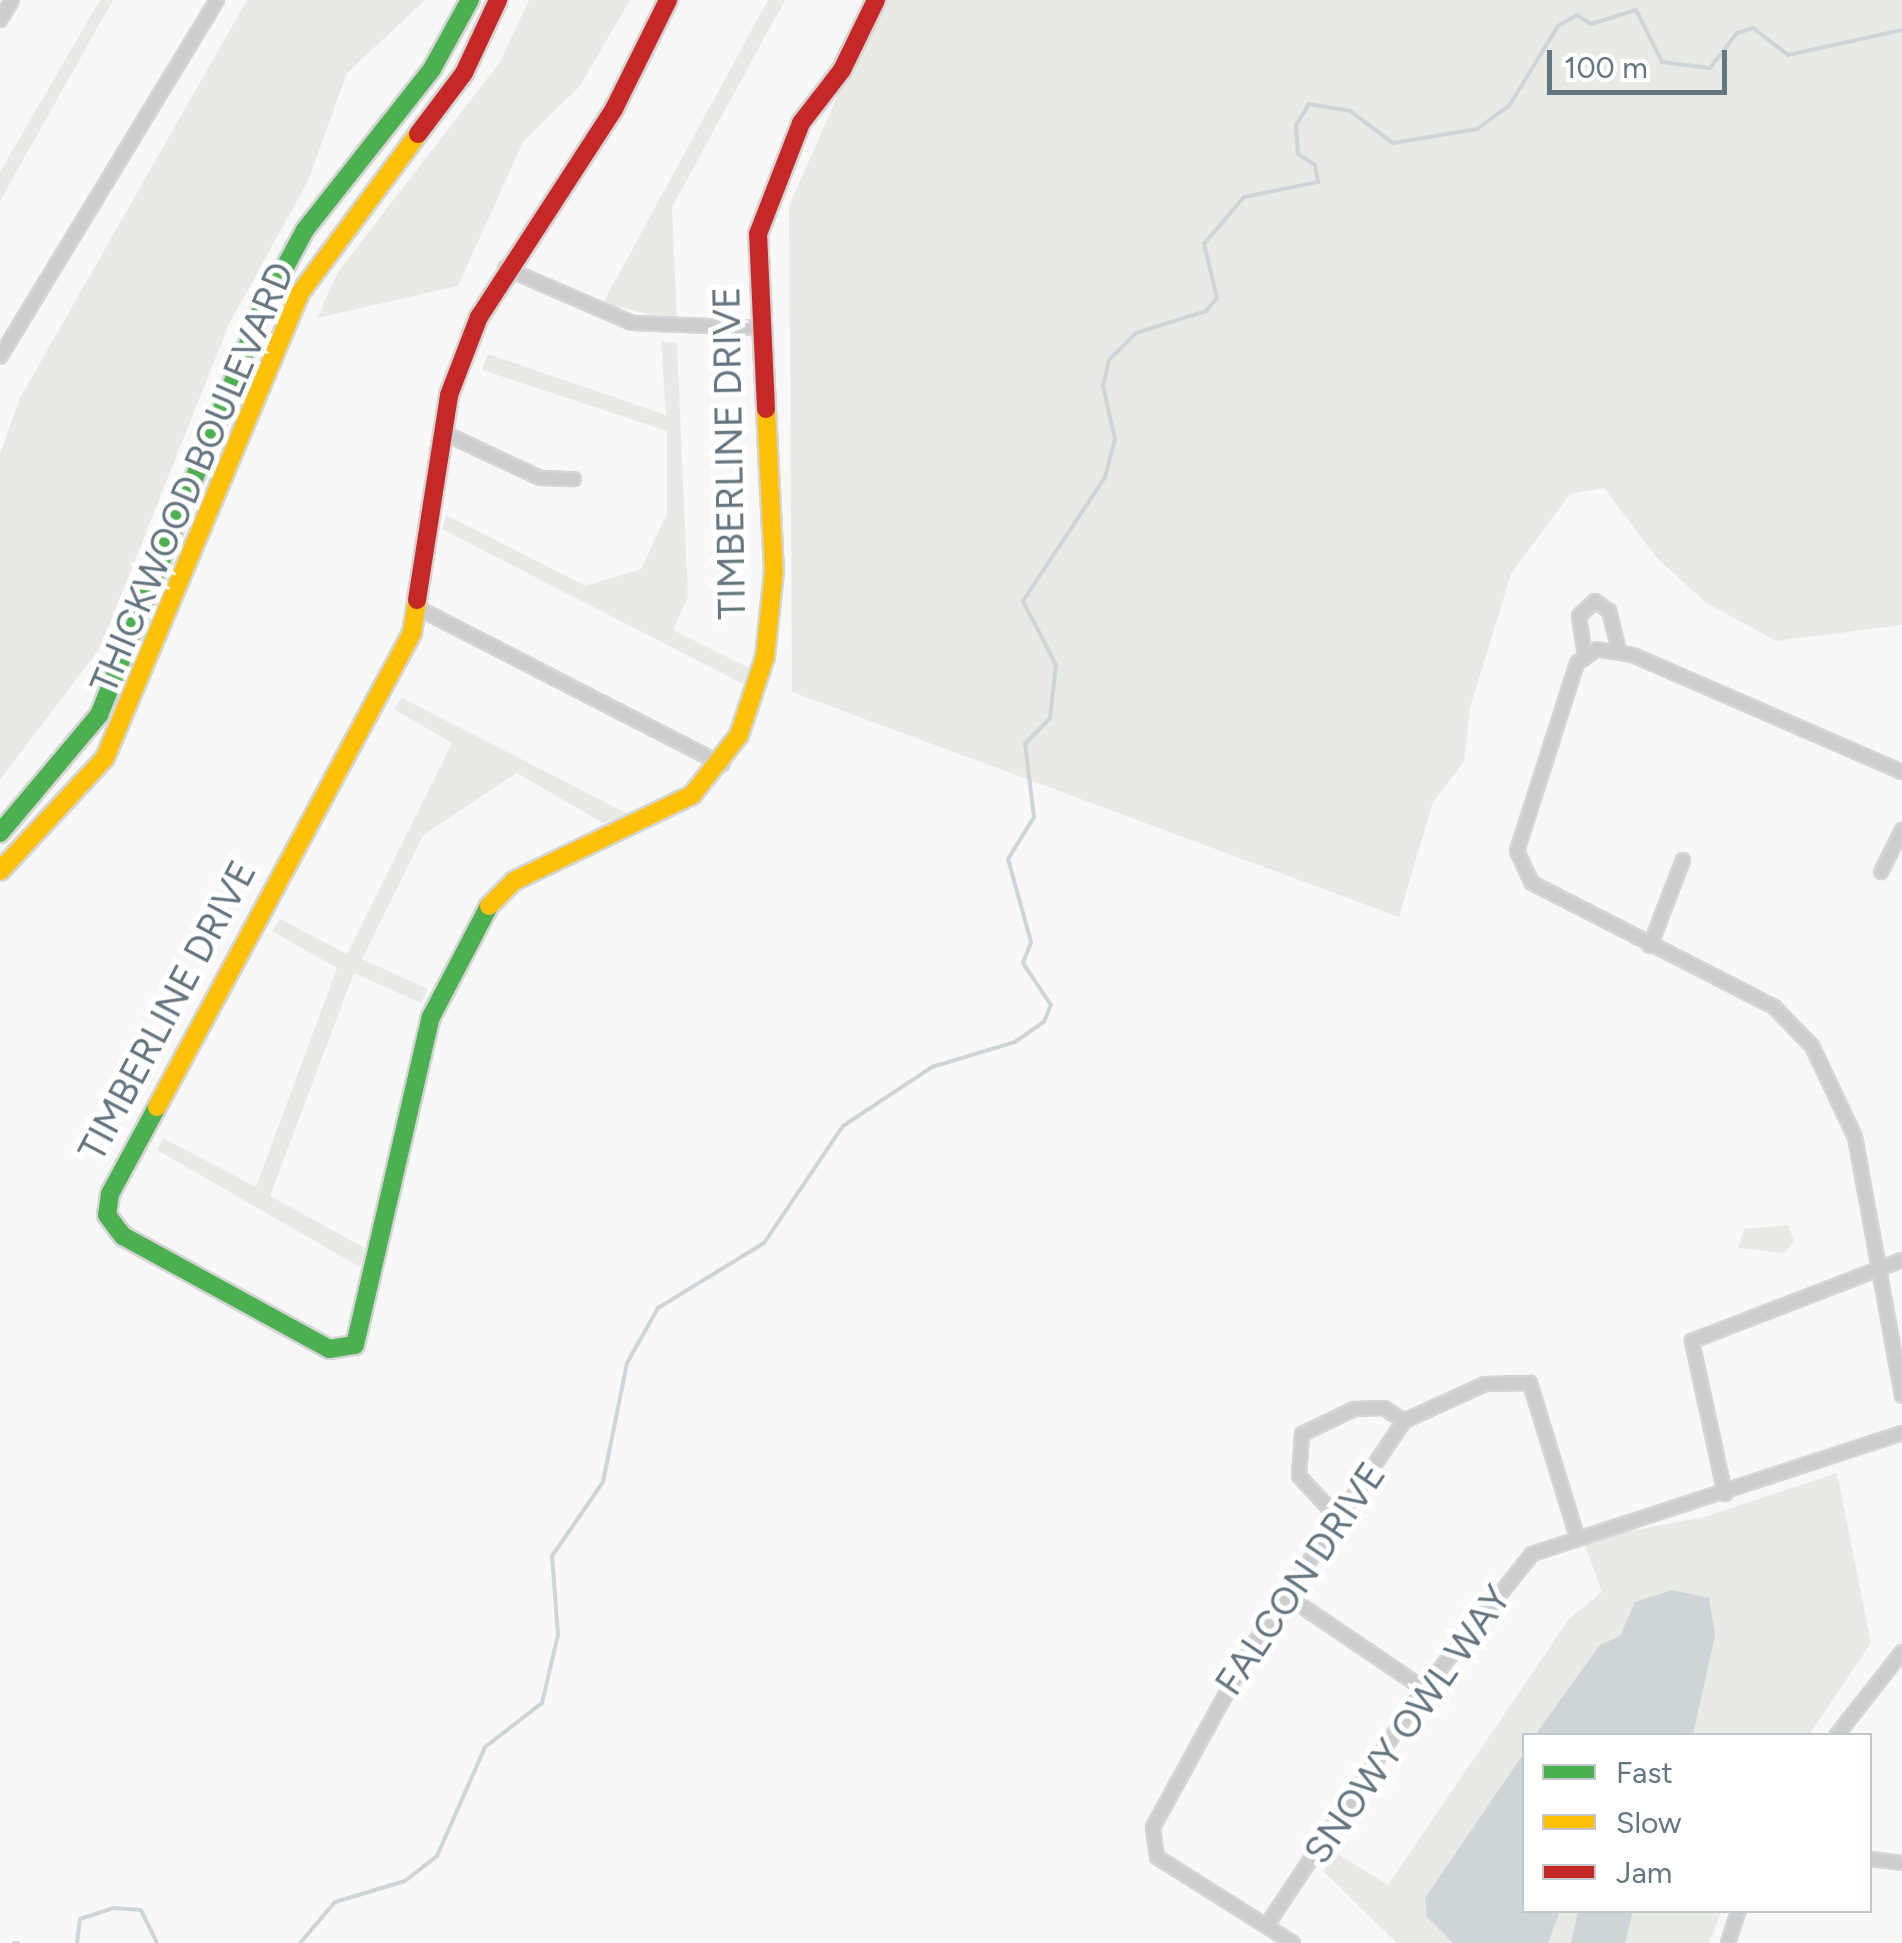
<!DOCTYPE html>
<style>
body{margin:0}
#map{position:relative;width:1902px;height:1943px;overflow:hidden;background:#f8f8f8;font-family:Figtree,sans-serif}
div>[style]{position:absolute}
.green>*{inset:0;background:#e7eae5}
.water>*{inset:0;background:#cdd5d8}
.stream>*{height:4px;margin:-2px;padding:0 2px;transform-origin:2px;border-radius:2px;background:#cdd5d8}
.roads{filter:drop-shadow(2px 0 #d4d5d5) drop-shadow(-2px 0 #d4d5d5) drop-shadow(0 2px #d4d5d5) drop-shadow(0 -2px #d4d5d5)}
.street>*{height:12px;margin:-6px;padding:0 6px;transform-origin:6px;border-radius:6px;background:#cbcdce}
.fast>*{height:18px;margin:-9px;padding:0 9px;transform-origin:9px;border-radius:9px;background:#4caf50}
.slow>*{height:18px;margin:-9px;padding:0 9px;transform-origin:9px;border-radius:9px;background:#ffc107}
.jam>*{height:18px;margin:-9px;padding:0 9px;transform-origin:9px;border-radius:9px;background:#c62828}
span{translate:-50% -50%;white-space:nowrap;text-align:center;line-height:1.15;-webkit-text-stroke:10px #fff;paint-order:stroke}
.street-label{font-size:38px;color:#647681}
.legend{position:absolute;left:1522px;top:1733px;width:350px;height:180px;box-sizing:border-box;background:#fff;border:2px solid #c1c8cd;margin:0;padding:12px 18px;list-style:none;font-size:30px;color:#647681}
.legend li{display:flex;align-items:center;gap:20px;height:50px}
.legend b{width:50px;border:2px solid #c1c8cd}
.scale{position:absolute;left:1547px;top:50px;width:180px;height:45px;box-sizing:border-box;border:5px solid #647681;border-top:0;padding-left:12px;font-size:30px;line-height:35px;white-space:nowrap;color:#647681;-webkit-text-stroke:8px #fff;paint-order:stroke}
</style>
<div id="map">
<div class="green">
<div style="clip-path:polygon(100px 0,113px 0,0 201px,0 172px)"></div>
<div style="clip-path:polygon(247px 0,425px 0,347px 73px,308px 181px,229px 324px,100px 648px,0 780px,0 454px,20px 398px)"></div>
<div style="clip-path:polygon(529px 0,630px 0,580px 86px,523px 142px,458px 286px,317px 318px,338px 272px,500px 62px)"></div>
<div style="clip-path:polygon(768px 0,785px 0,672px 207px,677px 321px,603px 303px)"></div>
<div style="clip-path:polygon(880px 0,1902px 0,1902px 625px,1776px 641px,1705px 602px,1656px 557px,1604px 488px,1570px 494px,1511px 574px,1470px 708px,1464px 762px,1433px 802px,1399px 917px,792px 692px,789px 206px)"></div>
<div style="clip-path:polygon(661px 341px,677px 343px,688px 597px,673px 630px,749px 668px,743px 684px,442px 529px,446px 515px,586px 586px,641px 569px,667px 513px,667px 431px,482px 370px,488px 354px,666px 415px)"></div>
<div style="clip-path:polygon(402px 698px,628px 814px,603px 823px,517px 773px,423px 835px,362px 959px,428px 989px,421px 1003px,354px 973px,270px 1196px,365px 1248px,360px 1267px,157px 1150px,163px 1138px,256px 1187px,337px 968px,272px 931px,280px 919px,347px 954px,452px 743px,394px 709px)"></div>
<div style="clip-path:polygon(1788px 1225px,1794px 1241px,1784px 1253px,1738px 1248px,1744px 1229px)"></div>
<div style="clip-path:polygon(1837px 1473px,1871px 1643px,1809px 1735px,1524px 1736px,1524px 1910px,1722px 1911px,1709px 1943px,1397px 1943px,1323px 1871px,1336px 1853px,1388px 1885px,1569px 1619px,1602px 1592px,1583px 1540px,1704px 1517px)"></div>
</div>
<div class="water">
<div style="clip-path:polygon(1672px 1590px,1709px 1598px,1715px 1635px,1693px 1735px,1535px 1735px,1600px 1645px,1620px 1636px,1635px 1602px)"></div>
<div style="clip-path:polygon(1524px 1753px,1524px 1910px,1560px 1911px,1548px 1943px,1453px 1943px,1427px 1917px,1425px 1898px)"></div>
<div style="clip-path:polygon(1578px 1911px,1633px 1911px,1625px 1943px,1571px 1943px)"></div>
</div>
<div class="stream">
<div style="left:14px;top:1943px;width:4px"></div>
<div style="left:77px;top:1943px;width:24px;rotate:-83deg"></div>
<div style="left:80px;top:1919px;width:35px;rotate:-18deg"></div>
<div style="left:113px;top:1908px;width:28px;rotate:4deg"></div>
<div style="left:141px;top:1910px;width:37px;rotate:64deg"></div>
<div style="left:300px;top:1943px;width:54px;rotate:-49.5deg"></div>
<div style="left:335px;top:1902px;width:73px;rotate:-16.7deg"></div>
<div style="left:405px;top:1881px;width:41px;rotate:-38deg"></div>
<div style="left:437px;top:1856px;width:119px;rotate:-66.2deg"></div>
<div style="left:485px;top:1747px;width:72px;rotate:-37.7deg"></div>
<div style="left:542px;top:1703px;width:70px;rotate:-76.8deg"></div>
<div style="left:558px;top:1635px;width:79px;rotate:-94.3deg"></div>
<div style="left:552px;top:1556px;width:90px;rotate:-55.4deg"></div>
<div style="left:603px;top:1482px;width:121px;rotate:-78.6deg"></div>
<div style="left:627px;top:1363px;width:63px;rotate:-60.6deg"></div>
<div style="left:658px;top:1308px;width:124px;rotate:-31.5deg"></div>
<div style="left:764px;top:1243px;width:141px;rotate:-56deg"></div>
<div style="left:843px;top:1126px;width:107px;rotate:-33.5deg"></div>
<div style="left:932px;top:1067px;width:87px;rotate:-16.8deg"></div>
<div style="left:1015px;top:1042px;width:35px;rotate:-35deg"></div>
<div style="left:1044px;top:1022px;width:18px;rotate:-68deg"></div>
<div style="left:1051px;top:1005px;width:50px;rotate:-123.7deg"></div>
<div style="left:1023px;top:963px;width:22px;rotate:-69deg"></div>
<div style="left:1031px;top:942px;width:86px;rotate:-105.5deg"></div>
<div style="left:1008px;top:859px;width:49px;rotate:-58.2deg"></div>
<div style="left:1034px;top:817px;width:74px;rotate:-97deg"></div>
<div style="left:1025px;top:744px;width:36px;rotate:-46deg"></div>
<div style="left:1050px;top:718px;width:53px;rotate:-83.5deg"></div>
<div style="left:1056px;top:665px;width:72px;rotate:-117.3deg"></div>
<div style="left:1023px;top:601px;width:149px;rotate:-56.5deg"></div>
<div style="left:1105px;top:477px;width:39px;rotate:-75deg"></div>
<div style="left:1115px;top:439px;width:54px;rotate:-102.8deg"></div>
<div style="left:1103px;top:386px;width:27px;rotate:-77deg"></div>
<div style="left:1109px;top:360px;width:38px;rotate:-45deg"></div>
<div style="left:1136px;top:333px;width:73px;rotate:-17.4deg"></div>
<div style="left:1206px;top:311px;width:17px;rotate:-50deg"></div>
<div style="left:1217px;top:298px;width:56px;rotate:-103.5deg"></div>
<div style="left:1204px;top:244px;width:62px;rotate:-49.6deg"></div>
<div style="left:1244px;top:197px;width:76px;rotate:-11.5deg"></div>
<div style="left:1318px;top:182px;width:17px;rotate:-100deg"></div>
<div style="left:1315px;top:165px;width:20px;rotate:-147deg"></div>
<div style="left:1298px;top:154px;width:29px;rotate:-94deg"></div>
<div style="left:1296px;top:125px;width:25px;rotate:-58deg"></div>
<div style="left:1309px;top:104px;width:42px;rotate:9.7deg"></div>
<div style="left:1350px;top:111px;width:54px;rotate:36.7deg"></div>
<div style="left:1393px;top:143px;width:85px;rotate:-9.5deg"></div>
<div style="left:1477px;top:129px;width:39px;rotate:-36deg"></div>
<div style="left:1509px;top:106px;width:94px;rotate:-58.5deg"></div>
<div style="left:1558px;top:26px;width:22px;rotate:-30deg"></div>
<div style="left:1577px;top:15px;width:17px;rotate:33deg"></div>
<div style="left:1591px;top:24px;width:47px;rotate:-17.3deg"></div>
<div style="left:1636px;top:10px;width:58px;rotate:63.4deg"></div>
<div style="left:1662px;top:62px;width:48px;rotate:7.1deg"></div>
<div style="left:1710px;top:68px;width:44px;rotate:-52.4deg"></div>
<div style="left:1737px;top:33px;width:17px;rotate:-17deg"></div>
<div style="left:1753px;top:28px;width:44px;rotate:37.6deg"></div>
<div style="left:1788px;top:55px;width:117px;rotate:-12.4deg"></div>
</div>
<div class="roads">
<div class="street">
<div style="left:0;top:20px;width:23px;rotate:-59deg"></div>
<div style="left:505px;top:268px;width:138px;rotate:23.4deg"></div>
<div style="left:632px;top:323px;width:128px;rotate:2.2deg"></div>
<div style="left:0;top:357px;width:418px;rotate:-58.7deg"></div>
<div style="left:442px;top:432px;width:108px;rotate:25.1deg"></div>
<div style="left:540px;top:478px;width:34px;rotate:2deg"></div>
<div style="left:418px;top:608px;width:342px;rotate:27.2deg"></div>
<div style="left:1585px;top:655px;width:39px;rotate:-99deg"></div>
<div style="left:1579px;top:616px;width:22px;rotate:-43deg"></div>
<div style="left:1595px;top:601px;width:17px;rotate:36deg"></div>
<div style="left:1609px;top:611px;width:40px;rotate:75.6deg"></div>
<div style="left:1902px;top:772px;width:293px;rotate:-156.5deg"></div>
<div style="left:1633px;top:655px;width:36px;rotate:-171deg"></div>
<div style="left:1597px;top:649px;width:24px;rotate:145deg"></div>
<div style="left:1577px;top:663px;width:197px;rotate:107.7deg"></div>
<div style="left:1517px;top:851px;width:35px;rotate:65deg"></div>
<div style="left:1532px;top:883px;width:272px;rotate:27.1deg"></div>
<div style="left:1774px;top:1007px;width:54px;rotate:45.7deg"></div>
<div style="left:1812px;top:1046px;width:101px;rotate:64.7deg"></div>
<div style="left:1855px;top:1137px;width:263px;rotate:79.7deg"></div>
<div style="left:1881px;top:872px;width:47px;rotate:-63.4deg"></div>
<div style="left:1650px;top:946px;width:92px;rotate:-69deg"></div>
<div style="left:1725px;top:1494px;width:157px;rotate:-102.2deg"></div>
<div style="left:1692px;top:1341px;width:225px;rotate:-21.1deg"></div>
<div style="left:1338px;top:1518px;width:57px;rotate:-132.9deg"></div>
<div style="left:1299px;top:1476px;width:42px;rotate:-85.9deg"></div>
<div style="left:1302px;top:1434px;width:58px;rotate:-25.7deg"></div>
<div style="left:1354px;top:1409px;width:30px;rotate:-2deg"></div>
<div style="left:1384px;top:1408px;width:24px;rotate:33deg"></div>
<div style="left:1290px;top:1598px;width:162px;rotate:34.2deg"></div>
<div style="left:1836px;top:1736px;width:107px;rotate:-51.8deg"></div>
<div style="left:1870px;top:1859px;width:32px;rotate:7deg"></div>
<div style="left:1269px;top:1922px;width:280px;rotate:-56.4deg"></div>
<div style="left:1424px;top:1689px;width:173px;rotate:-51.3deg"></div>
<div style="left:1532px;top:1554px;width:389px;rotate:-18.1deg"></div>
<div style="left:1293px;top:1943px;width:161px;rotate:-147.7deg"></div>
<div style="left:1157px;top:1857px;width:30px;rotate:-98deg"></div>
<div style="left:1153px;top:1827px;width:208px;rotate:-61.2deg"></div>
<div style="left:1253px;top:1645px;width:270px;rotate:-56deg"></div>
<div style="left:1404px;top:1421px;width:89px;rotate:-24.6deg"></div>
<div style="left:1485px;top:1384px;width:45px;rotate:-1.3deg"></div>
<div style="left:1530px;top:1383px;width:157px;rotate:73deg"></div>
<div style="left:1728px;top:1943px;width:35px;rotate:-72deg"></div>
</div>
<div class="fast">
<div style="left:0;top:833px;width:154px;rotate:-50deg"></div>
<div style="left:99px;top:715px;width:434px;rotate:-68.1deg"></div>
<div style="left:261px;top:312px;width:93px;rotate:-61.8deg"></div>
<div style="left:305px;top:230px;width:205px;rotate:-51.7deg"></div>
<div style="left:432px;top:69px;width:79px;rotate:-61.2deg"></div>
<div style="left:157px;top:1107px;width:99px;rotate:118.4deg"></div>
<div style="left:110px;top:1194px;width:21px;rotate:98deg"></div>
<div style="left:107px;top:1215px;width:26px;rotate:53deg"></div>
<div style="left:123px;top:1236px;width:235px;rotate:28.7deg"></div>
<div style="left:329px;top:1349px;width:26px;rotate:-9deg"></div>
<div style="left:355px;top:1345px;width:337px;rotate:-77deg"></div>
<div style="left:431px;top:1017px;width:125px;rotate:-62.4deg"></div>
</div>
<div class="slow">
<div style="left:0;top:871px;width:154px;rotate:-47.1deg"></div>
<div style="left:105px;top:758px;width:504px;rotate:-67.25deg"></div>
<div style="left:300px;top:293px;width:198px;rotate:-53.4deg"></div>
<div style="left:489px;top:906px;width:35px;rotate:-45deg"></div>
<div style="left:514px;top:881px;width:198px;rotate:-25.8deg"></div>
<div style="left:692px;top:795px;width:76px;rotate:-51.9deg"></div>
<div style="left:739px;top:735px;width:82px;rotate:-71.6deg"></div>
<div style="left:765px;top:657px;width:85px;rotate:-84deg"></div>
<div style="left:774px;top:572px;width:163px;rotate:-92.8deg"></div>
<div style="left:157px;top:1107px;width:538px;rotate:-61.72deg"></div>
<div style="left:412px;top:633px;width:33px;rotate:-81deg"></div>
</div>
<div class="jam">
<div style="left:418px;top:134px;width:76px;rotate:-53deg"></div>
<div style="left:464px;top:73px;width:81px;rotate:-65deg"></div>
<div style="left:766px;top:409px;width:175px;rotate:-92.6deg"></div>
<div style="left:758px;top:234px;width:119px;rotate:-68.8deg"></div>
<div style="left:801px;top:123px;width:67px;rotate:-52.3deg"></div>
<div style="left:842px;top:70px;width:78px;rotate:-64.1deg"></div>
<div style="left:417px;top:600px;width:207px;rotate:-81.1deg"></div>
<div style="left:449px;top:395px;width:84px;rotate:-69deg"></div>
<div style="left:479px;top:317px;width:248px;rotate:-57deg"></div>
<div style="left:614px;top:109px;width:122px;rotate:-63.6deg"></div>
</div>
</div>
<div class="street-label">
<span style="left:730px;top:453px;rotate:-91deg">TIMBERLINE DRIVE</span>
<span style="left:193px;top:478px;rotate:-67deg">THICKWOOD BOULEVARD</span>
<span style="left:168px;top:1011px;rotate:-62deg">TIMBERLINE DRIVE</span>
<span style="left:1301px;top:1579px;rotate:-56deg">FALCON DRIVE</span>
<span style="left:1408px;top:1725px;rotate:-55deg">SNOWY OWL WAY</span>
</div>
<ul class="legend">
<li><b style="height:12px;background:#4caf50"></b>Fast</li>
<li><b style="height:12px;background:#ffc107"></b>Slow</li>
<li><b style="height:12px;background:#c62828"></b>Jam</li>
</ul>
<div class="scale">100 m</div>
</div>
